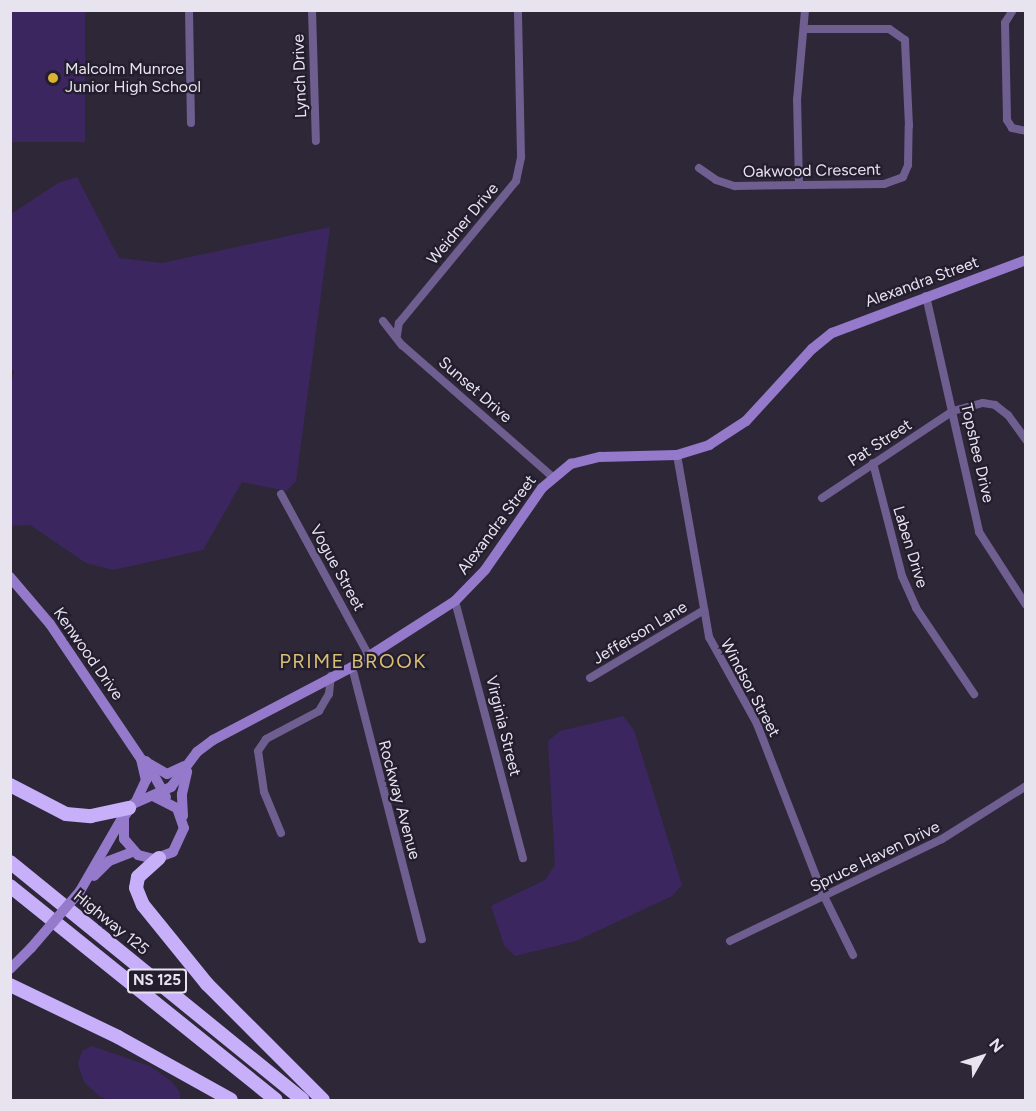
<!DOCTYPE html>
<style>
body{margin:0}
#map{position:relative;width:1036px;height:1111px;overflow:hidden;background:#2d2738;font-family:Figtree,sans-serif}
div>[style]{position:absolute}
.green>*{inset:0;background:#3c265f;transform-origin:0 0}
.street>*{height:8px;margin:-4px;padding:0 4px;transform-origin:4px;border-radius:4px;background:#6f5e90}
.secondary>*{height:10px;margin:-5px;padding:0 5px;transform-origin:5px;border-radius:5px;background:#9579ca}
.highway>*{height:14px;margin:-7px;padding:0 7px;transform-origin:7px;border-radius:7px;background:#c7aff9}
.secondary-bridge>*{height:10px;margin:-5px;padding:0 5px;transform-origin:5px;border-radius:5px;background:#9579ca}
.dots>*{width:16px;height:16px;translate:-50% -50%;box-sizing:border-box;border:3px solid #231d2e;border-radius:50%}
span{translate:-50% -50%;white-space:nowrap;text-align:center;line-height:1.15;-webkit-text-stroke:4.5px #231d2e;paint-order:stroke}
.shield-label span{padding:2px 4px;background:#231d2e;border:2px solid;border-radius:4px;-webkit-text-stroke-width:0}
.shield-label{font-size:15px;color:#e7e3ef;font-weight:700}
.poi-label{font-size:16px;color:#e7e3ef}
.left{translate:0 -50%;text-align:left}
.street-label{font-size:16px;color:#e7e3ef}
.quarter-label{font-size:20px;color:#d6be72;letter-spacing:1.5px}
.frame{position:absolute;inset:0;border:12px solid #e7e3ef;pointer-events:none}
.north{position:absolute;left:952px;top:1027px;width:60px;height:60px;-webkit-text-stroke:4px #231d2e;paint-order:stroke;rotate:51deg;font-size:16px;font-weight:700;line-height:24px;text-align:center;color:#e7e3ef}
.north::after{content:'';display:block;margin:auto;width:21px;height:27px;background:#e7e3ef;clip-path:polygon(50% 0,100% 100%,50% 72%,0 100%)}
</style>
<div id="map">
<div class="green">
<div style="left:10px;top:11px;width:75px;height:131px"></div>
<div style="clip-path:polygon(77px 177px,119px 258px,162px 263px,330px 227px,296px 481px,287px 491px,242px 482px,203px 550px,113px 570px,86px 563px,30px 525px,11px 526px,10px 391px,14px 371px,10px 367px,11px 214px,60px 182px)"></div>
<div style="clip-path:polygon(623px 716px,634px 730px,682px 885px,672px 896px,576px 941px,515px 956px,504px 945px,491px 906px,545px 880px,555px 865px,548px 741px,560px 731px)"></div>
<div style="clip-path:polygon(92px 1046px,150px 1066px,171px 1081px,179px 1091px,181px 1100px,108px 1100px,99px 1096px,84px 1082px,78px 1064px,82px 1051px)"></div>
</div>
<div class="street">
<div style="left:189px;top:10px;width:113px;rotate:89deg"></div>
<div style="left:312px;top:10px;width:131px;rotate:88.3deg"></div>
<div style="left:1013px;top:10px;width:15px;rotate:122deg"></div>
<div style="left:1005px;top:23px;width:97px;rotate:88.8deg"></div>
<div style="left:1007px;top:120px;width:9px;rotate:58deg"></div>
<div style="left:1012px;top:128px;width:14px;rotate:12deg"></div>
<div style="left:699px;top:168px;width:21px;rotate:35deg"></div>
<div style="left:716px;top:180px;width:20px;rotate:18deg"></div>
<div style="left:735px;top:186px;width:149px;rotate:-0.8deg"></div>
<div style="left:884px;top:184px;width:20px;rotate:-20deg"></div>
<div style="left:903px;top:177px;width:13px;rotate:-67deg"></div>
<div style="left:908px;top:165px;width:39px;rotate:-89deg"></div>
<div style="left:909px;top:126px;width:86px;rotate:-92.7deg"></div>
<div style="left:905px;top:40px;width:19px;rotate:-145deg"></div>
<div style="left:889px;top:29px;width:84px;rotate:180deg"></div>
<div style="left:799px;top:185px;width:85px;rotate:-91.3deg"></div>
<div style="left:797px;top:100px;width:90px;rotate:-84.9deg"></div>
<div style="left:926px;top:296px;width:242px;rotate:77.3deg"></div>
<div style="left:979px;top:532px;width:87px;rotate:57.2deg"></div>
<div style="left:383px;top:321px;width:31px;rotate:52deg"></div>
<div style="left:402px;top:345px;width:201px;rotate:41.2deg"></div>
<div style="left:397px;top:335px;width:12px;rotate:-81deg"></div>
<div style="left:399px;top:323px;width:184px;rotate:-50.5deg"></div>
<div style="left:516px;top:181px;width:25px;rotate:-78deg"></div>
<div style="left:521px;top:157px;width:147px;rotate:-91.2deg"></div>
<div style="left:677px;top:455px;width:185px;rotate:80deg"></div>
<div style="left:709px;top:637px;width:99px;rotate:61.1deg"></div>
<div style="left:757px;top:724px;width:182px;rotate:68.8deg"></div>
<div style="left:823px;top:894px;width:68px;rotate:63.8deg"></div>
<div style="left:873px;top:463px;width:117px;rotate:75.6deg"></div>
<div style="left:902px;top:576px;width:35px;rotate:66deg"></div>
<div style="left:916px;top:608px;width:104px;rotate:56deg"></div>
<div style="left:281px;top:494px;width:184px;rotate:61.5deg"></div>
<div style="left:822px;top:498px;width:157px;rotate:-33.6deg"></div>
<div style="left:953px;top:411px;width:31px;rotate:-15deg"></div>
<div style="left:983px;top:403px;width:12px;rotate:9deg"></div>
<div style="left:995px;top:405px;width:16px;rotate:38deg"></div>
<div style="left:1008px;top:415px;width:31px;rotate:54deg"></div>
<div style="left:455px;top:601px;width:266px;rotate:75.2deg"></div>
<div style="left:352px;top:667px;width:281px;rotate:75.6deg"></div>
<div style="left:590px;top:678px;width:133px;rotate:-30.8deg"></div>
<div style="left:281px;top:833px;width:44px;rotate:-112.5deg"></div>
<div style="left:264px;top:792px;width:41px;rotate:-98.3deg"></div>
<div style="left:258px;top:751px;width:14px;rotate:-56deg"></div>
<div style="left:266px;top:739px;width:60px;rotate:-27.8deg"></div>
<div style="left:319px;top:711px;width:20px;rotate:-60deg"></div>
<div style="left:329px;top:694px;width:18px;rotate:-84deg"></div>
<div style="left:730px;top:941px;width:235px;rotate:-25.7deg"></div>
<div style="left:942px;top:839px;width:99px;rotate:-32.2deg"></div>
</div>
<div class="secondary">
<div style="left:10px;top:577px;width:62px;rotate:49.6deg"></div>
<div style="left:50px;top:624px;width:163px;rotate:56deg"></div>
<div style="left:141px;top:759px;width:22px;rotate:77deg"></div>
<div style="left:146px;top:780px;width:23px;rotate:115deg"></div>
<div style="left:146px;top:761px;width:41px;rotate:60.9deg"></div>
<div style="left:148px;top:763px;width:22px;rotate:30deg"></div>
<div style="left:167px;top:774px;width:19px;rotate:-25deg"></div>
<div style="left:153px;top:796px;width:27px;rotate:27deg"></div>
<div style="left:177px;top:808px;width:21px;rotate:71deg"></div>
<div style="left:184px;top:828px;width:26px;rotate:115deg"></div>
<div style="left:173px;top:852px;width:20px;rotate:160deg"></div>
<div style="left:154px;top:859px;width:16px;rotate:-166deg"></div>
<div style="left:138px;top:855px;width:21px;rotate:-131deg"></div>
<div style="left:124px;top:839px;width:22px;rotate:-90deg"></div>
<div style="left:124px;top:817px;width:16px;rotate:-55deg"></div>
<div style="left:133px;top:804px;width:42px;rotate:-24.1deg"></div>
<div style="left:171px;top:787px;width:44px;rotate:-53.4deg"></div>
<div style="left:197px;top:752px;width:20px;rotate:-37deg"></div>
<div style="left:213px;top:740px;width:157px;rotate:-27.7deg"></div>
<div style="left:352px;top:667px;width:122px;rotate:-32.7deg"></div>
<div style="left:455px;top:601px;width:43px;rotate:-45.9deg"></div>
<div style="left:485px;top:570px;width:100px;rotate:-55.2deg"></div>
<div style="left:542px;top:488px;width:38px;rotate:-40deg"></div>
<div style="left:571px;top:464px;width:30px;rotate:-14deg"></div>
<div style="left:600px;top:457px;width:77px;rotate:-1.5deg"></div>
<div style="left:677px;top:455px;width:34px;rotate:-17deg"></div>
<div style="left:709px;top:445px;width:44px;rotate:-33deg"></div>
<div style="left:746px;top:421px;width:98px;rotate:-47.5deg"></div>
<div style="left:812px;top:349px;width:26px;rotate:-39deg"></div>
<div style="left:832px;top:333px;width:207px;rotate:-20.6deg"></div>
<div style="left:183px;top:816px;width:22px;rotate:-93deg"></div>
<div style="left:182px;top:794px;width:23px;rotate:-77deg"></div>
<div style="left:94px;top:876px;width:21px;rotate:-45deg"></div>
<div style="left:109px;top:861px;width:26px;rotate:-21deg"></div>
<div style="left:80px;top:891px;width:82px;rotate:-60deg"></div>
<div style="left:10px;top:969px;width:30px;rotate:-45deg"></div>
</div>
<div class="highway">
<div style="left:10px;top:785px;width:63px;rotate:27.4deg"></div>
<div style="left:66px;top:814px;width:25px;rotate:5deg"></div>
<div style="left:91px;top:816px;width:39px;rotate:-12deg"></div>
<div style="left:159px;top:858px;width:28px;rotate:138deg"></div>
<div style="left:138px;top:877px;width:11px;rotate:100deg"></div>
<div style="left:136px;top:888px;width:18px;rotate:68deg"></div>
<div style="left:143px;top:905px;width:102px;rotate:51deg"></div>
<div style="left:207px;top:984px;width:164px;rotate:45deg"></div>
<div style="left:10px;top:862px;width:377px;rotate:39.1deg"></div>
<div style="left:10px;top:886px;width:341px;rotate:38.8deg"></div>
<div style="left:10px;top:985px;width:120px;rotate:25.7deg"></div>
<div style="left:118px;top:1037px;width:129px;rotate:29.1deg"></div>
</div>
<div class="secondary-bridge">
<div style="left:31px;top:948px;width:75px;rotate:-49.3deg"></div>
</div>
<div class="dots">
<div style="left:53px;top:78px;background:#d8b434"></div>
</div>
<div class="shield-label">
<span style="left:157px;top:981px">NS 125</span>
</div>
<div class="poi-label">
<span class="left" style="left:65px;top:78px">Malcolm Munroe<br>Junior High School</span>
</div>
<div class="street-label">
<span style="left:300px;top:76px;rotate:-92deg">Lynch Drive</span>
<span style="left:812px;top:171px;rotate:-1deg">Oakwood Crescent</span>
<span style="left:463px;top:224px;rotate:-50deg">Weidner Drive</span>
<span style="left:922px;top:282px;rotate:-20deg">Alexandra Street</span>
<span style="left:475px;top:390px;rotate:41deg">Sunset Drive</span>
<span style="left:880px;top:443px;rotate:-33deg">Pat Street</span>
<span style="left:977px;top:453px;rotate:77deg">Topshee Drive</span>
<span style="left:497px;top:525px;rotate:-53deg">Alexandra Street</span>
<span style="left:910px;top:547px;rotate:73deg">Laben Drive</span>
<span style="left:337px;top:568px;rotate:61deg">Vogue Street</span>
<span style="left:640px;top:633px;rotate:-31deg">Jefferson Lane</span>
<span style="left:88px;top:654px;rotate:55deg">Kenwood Drive</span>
<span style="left:750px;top:688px;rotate:62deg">Windsor Street</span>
<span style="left:503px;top:726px;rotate:76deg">Virginia Street</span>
<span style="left:399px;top:800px;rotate:75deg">Rockway Avenue</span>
<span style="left:875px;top:857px;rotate:-26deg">Spruce Haven Drive</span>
<span style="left:111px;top:923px;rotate:39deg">Highway 125</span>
</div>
<div class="quarter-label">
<span style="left:353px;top:661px">PRIME BROOK</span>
</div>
<div class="frame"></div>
<div class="north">N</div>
</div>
